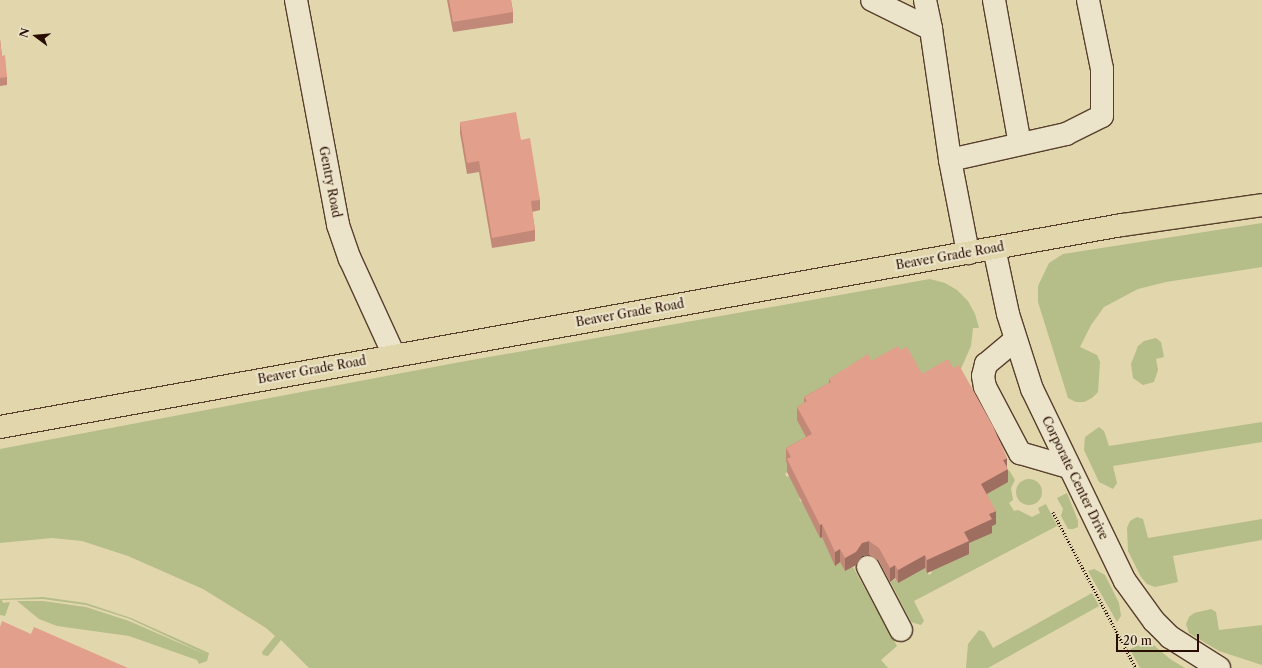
<!DOCTYPE html>
<style>
body{margin:0}
#map{position:relative;width:1262px;height:668px;overflow:hidden;background:#e2d6ad;font-family:"Libre Caslon Text",serif}
div>[style]{position:absolute}
.green>*{inset:0;background:#b5bd89}
.round{border-radius:50%}
.path>*{height:2.5px;margin-top:-1.25px;transform-origin:0;background:repeating-linear-gradient(90deg,#290d01 0 1px,transparent 0 3px)}
.roads{filter:drop-shadow(1px 0 #573f2c) drop-shadow(-1px 0 #573f2c) drop-shadow(0 1px #573f2c) drop-shadow(0 -1px #573f2c)}
.minor>*{height:22px;margin:-11px;padding:0 11px;transform-origin:11px;border-radius:11px;background:#ece4ca}
.major>*{height:22px;margin:-11px;padding:0 11px;transform-origin:11px;border-radius:11px;background:#e2d6ad}
.wall>*{inset:0;background:#c28978}
.shaded-wall>*{inset:0;background:#9e6f61}
.building>*{inset:0;background:#e29f8b}
span{translate:-50% -50%;white-space:nowrap;text-align:center;line-height:1.15;-webkit-text-stroke:4px #ece4ca;paint-order:stroke}
.street-label{font-size:12px;color:#290d01}
.north{position:absolute;left:16px;top:16px;width:40px;height:40px;-webkit-text-stroke:3px #ece4ca;paint-order:stroke;rotate:286deg;font-size:11px;font-weight:700;line-height:16px;text-align:center;color:#290d01}
.north::after{content:'';display:block;margin:auto;width:14px;height:18px;background:#290d01;clip-path:polygon(50% 0,100% 100%,50% 72%,0 100%)}
.scale{position:absolute;left:1116px;top:634px;width:83px;height:18px;box-sizing:border-box;border:2px solid #290d01;border-top:0;padding-left:5px;font-size:12px;line-height:14px;white-space:nowrap;color:#290d01;-webkit-text-stroke:3px #ece4ca;paint-order:stroke}
</style>
<div id="map">
<div class="green">
<div style="clip-path:polygon(1262px 223px,1262px 267px,1166px 282px,1138px 289px,1104px 307px,1091px 325px,1080px 347px,1097px 355px,1100px 362px,1098px 392px,1092px 398px,1084px 402px,1076px 402px,1068px 398px,1038px 302px,1038px 286px,1049px 263px,1063px 254px)"></div>
<div style="clip-path:polygon(930px 279px,945px 283px,957px 290px,968px 301px,975px 314px,979px 328px,973px 328px,971px 346px,960px 371px,812px 447px,785px 474px,787px 477px,792px 474px,804px 496px,799px 499px,801px 502px,806px 499px,820px 538px,826px 535px,845px 571px,853px 567px,897px 646px,881px 660px,888px 668px,309px 668px,281px 640px,268px 656px,263px 655px,262px 652px,275px 636px,266px 628px,203px 589px,128px 556px,82px 541px,52px 538px,0 543px,0 449px,455px 363px)"></div>
<div style="clip-path:polygon(1156px 338px,1161px 342px,1164px 357px,1156px 359px,1158px 370px,1154px 382px,1143px 385px,1133px 378px,1131px 364px,1138px 346px,1144px 341px)"></div>
<div style="clip-path:polygon(1262px 422px,1262px 442px,1113px 466px,1117px 483px,1113px 489px,1099px 482px,1084px 450px,1085px 437px,1099px 427px,1104px 431px,1109px 446px)"></div>
<div style="clip-path:polygon(1009px 470px,1015px 480px,1011px 488px,1013px 500px,1009px 503px,1014px 511px,1018px 510px,1032px 517px,1040px 513px,1038px 508px,1046px 504px,1057px 526px,914px 601px,924px 621px,921px 625px,911px 622px,890px 581px,895px 579px,898px 583px,922px 564px,929px 575px,932px 573px,926px 562px,968px 554px,962px 542px,981px 497px)"></div>
<div class="round" style="left:1016px;top:479px;width:26px;height:26px"></div>
<div style="clip-path:polygon(1067px 493px,1078px 521px,1078px 527px,1073px 529px,1068px 529px,1061px 516px,1063px 509px,1057px 498px)"></div>
<div style="clip-path:polygon(1137px 517px,1143px 519px,1148px 538px,1262px 519px,1262px 540px,1173px 556px,1178px 582px,1155px 587px,1147px 584px,1141px 577px,1128px 551px,1127px 528px,1130px 521px)"></div>
<div style="clip-path:polygon(1094px 569px,1105px 575px,1119px 603px,1121px 616px,1117px 622px,1088px 571px)"></div>
<div style="clip-path:polygon(1092px 593px,1099px 606px,988px 668px,966px 668px,968px 644px,979px 630px,984px 632px,993px 648px)"></div>
<div style="clip-path:polygon(43px 597px,86px 603px,131px 618px,209px 653px,207px 661px,199px 664px,197px 660px,129px 636px,57px 626px,39px 619px,17px 601px,43px 601px,86px 607px,129px 621px,207px 655px,130px 619px,86px 605px,43px 599px,2px 600px,3px 603px,10px 602px,5px 616px,0 615px,0 599px)"></div>
<div style="clip-path:polygon(1211px 609px,1216px 612px,1219px 630px,1262px 625px,1262px 665px,1219px 651px,1189px 633px,1186px 624px,1189px 617px,1194px 613px)"></div>
<div style="clip-path:polygon(1149px 641px,1170px 659px,1185px 668px,1140px 668px,1130px 649px)"></div>
</div>
<div class="path">
<div style="left:1053px;top:512px;width:177px;rotate:62deg"></div>
</div>
<div class="roads">
<div class="minor">
<div style="left:296px;top:0;width:229px;rotate:79.4deg"></div>
<div style="left:338px;top:225px;width:36px;rotate:71deg"></div>
<div style="left:350px;top:259px;width:106px;rotate:65.4deg"></div>
<div style="left:872px;top:0;width:66px;rotate:26.2deg"></div>
<div style="left:931px;top:29px;width:132px;rotate:81.7deg"></div>
<div style="left:950px;top:160px;width:95px;rotate:79deg"></div>
<div style="left:925px;top:0;width:30px;rotate:78deg"></div>
<div style="left:994px;top:0;width:146px;rotate:79.8deg"></div>
<div style="left:950px;top:160px;width:119px;rotate:-12.6deg"></div>
<div style="left:1066px;top:134px;width:40px;rotate:-26.6deg"></div>
<div style="left:1102px;top:116px;width:47px;rotate:-90deg"></div>
<div style="left:1102px;top:69px;width:70px;rotate:-101.5deg"></div>
<div style="left:994px;top:248px;width:67px;rotate:78deg"></div>
<div style="left:1008px;top:314px;width:79px;rotate:72.3deg"></div>
<div style="left:1032px;top:389px;width:213px;rotate:64.2deg"></div>
<div style="left:1125px;top:581px;width:49px;rotate:54.1deg"></div>
<div style="left:1154px;top:621px;width:23px;rotate:45deg"></div>
<div style="left:1170px;top:637px;width:58px;rotate:32.3deg"></div>
<div style="left:1015px;top:340px;width:38px;rotate:140deg"></div>
<div style="left:986px;top:364px;width:12px;rotate:104deg"></div>
<div style="left:983px;top:376px;width:11px;rotate:80deg"></div>
<div style="left:985px;top:387px;width:75px;rotate:62.1deg"></div>
<div style="left:1020px;top:453px;width:50px;rotate:16.3deg"></div>
<div style="left:868px;top:567px;width:71px;rotate:62.4deg"></div>
</div>
<div class="major">
<div style="left:0;top:427px;width:1140px;rotate:-10.21deg"></div>
<div style="left:1122px;top:225px;width:141px;rotate:-8.1deg"></div>
</div>
</div>
<div class="wall">
<div style="clip-path:polygon(447px 0,511px 0,513px 12px,513px 23px,453px 32px)"></div>
<div style="clip-path:polygon(0 39px,2px 56px,7px 77px,7px 85px,0 86px)"></div>
<div style="clip-path:polygon(460px 122px,521px 140px,540px 200px,540px 210px,532px 212px,535px 230px,535px 241px,492px 248px,479px 172px,467px 174px,460px 133px)"></div>
<div style="clip-path:polygon(900px 350px,1007px 467px,1008px 482px,987px 494px,996px 524px,992px 526px,992px 533px,969px 543px,969px 554px,927px 573px,925px 568px,898px 583px,895px 578px,890px 582px,879px 561px,869px 555px,862px 556px,856px 565px,845px 571px,840px 562px,835px 566px,822px 537px,820px 538px,787px 472px,787px 464px,786px 461px,786px 448px,806px 437px,797px 420px,797px 407px,804px 403px,804px 397px,829px 383px,829px 379px,871px 361px)"></div>
</div>
<div class="shaded-wall">
<div style="clip-path:polygon(1007px 458px,1007px 470px,1008px 469px,1008px 482px,981px 497px,981px 484px,1003px 460px)"></div>
<div style="clip-path:polygon(996px 511px,996px 524px,992px 526px,992px 533px,969px 543px,969px 554px,927px 573px,927px 560px,989px 514px)"></div>
<div style="clip-path:polygon(822px 524px,822px 537px,820px 538px,820px 525px)"></div>
<div style="clip-path:polygon(869px 541px,869px 555px,862px 556px,856px 565px,845px 571px,845px 558px,862px 543px)"></div>
<div style="clip-path:polygon(840px 549px,840px 562px,835px 566px,835px 552px)"></div>
<div style="clip-path:polygon(925px 555px,925px 568px,898px 583px,898px 570px)"></div>
<div style="clip-path:polygon(895px 565px,895px 578px,890px 582px,890px 568px)"></div>
</div>
<div class="building">
<div style="clip-path:polygon(449px 0,511px 0,513px 12px,453px 22px)"></div>
<div style="clip-path:polygon(0 39px,2px 56px,5px 55px,7px 77px,0 78px)"></div>
<div style="clip-path:polygon(516px 112px,521px 140px,530px 138px,540px 200px,531px 201px,535px 230px,492px 238px,479px 161px,467px 163px,460px 122px)"></div>
<div style="clip-path:polygon(898px 346px,900px 350px,907px 347px,922px 374px,948px 359px,953px 368px,959px 365px,993px 426px,1007px 458px,1003px 460px,1008px 469px,981px 484px,996px 511px,989px 514px,992px 519px,964px 532px,969px 541px,927px 560px,925px 555px,898px 570px,895px 565px,890px 568px,879px 548px,869px 541px,862px 543px,856px 552px,845px 558px,840px 549px,835px 552px,822px 524px,820px 525px,787px 459px,791px 457px,786px 448px,812px 434px,797px 407px,807px 401px,804px 397px,831px 382px,829px 379px,868px 354px,871px 361px)"></div>
<div style="clip-path:polygon(2px 621px,31px 634px,34px 627px,128px 668px,0 668px,0 627px)"></div>
</div>
<div class="street-label">
<span style="left:330px;top:182px;rotate:79deg">Gentry Road</span>
<span style="left:950px;top:256px;rotate:-10deg">Beaver Grade Road</span>
<span style="left:630px;top:313px;rotate:-10deg">Beaver Grade Road</span>
<span style="left:312px;top:370px;rotate:-10deg">Beaver Grade Road</span>
<span style="left:1075px;top:478px;rotate:64deg">Corporate Center Drive</span>
</div>
<div class="north">N</div>
<div class="scale">20 m</div>
</div>
